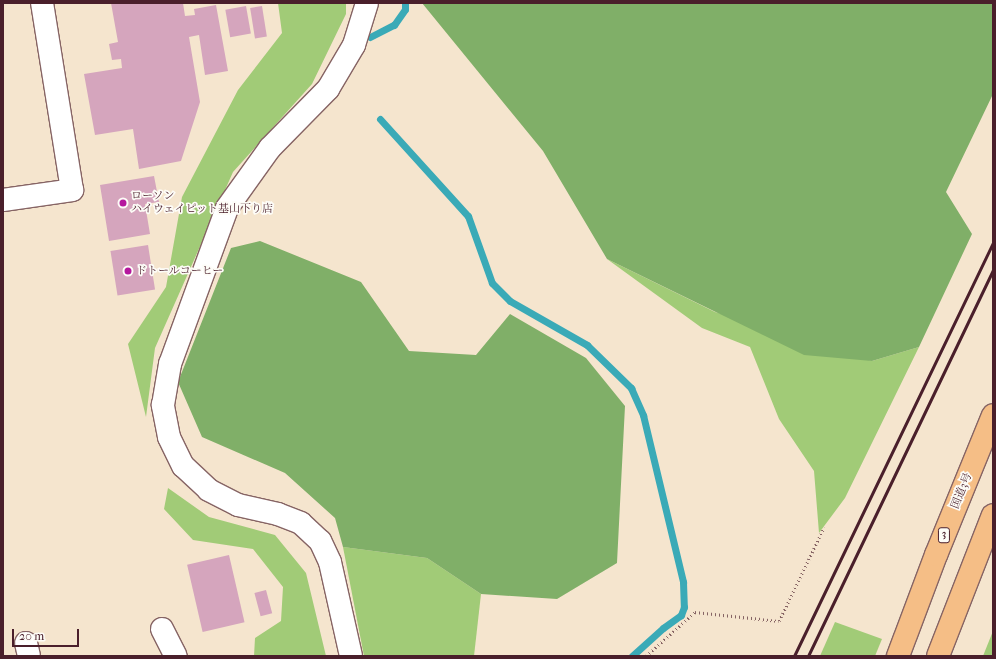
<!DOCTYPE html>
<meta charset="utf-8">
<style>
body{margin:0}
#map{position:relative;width:996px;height:659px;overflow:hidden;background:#f5e5ce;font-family:"IM FELL French Canon","Noto Serif JP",serif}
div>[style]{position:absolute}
.green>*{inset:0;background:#a1cb77}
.forest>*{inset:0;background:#80af68}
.stream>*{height:7px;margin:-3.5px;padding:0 3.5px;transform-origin:3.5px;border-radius:3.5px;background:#3aaab7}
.building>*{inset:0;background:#d5a5bd;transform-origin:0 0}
.path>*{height:2.5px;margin-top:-1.25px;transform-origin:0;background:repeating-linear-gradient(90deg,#866464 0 1px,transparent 0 4px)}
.roads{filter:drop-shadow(1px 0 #866464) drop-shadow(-1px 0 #866464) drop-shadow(0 1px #866464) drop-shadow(0 -1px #866464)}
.minor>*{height:22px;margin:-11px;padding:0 11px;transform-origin:11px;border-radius:11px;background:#fff}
.highway>*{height:22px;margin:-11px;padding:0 11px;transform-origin:11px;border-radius:11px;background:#f5be86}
.rail>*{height:3px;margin:-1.5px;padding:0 1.5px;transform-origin:1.5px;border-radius:1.5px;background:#4a1f2b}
.dots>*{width:11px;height:11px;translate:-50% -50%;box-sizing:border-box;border:2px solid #fdfcf7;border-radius:50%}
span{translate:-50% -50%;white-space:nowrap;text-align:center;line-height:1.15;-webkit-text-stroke:3.5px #fdfcf7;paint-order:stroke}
.shield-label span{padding:1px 3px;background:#fdfcf7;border:1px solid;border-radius:3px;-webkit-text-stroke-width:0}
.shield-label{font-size:10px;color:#4a1f2b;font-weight:700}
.poi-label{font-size:11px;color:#4a1f2b}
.left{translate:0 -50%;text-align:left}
.street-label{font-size:11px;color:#4a1f2b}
.frame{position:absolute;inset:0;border:4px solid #4a1f2b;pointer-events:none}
.scale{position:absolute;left:12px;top:629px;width:67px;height:18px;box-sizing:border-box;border:2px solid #4a1f2b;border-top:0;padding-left:5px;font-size:12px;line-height:14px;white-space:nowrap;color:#4a1f2b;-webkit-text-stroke:3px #fdfcf7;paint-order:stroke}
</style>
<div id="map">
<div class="green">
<div style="clip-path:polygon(278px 3px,346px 3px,346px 14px,312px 84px,233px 172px,155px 348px,146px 417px,128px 344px,166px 287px,182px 197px,238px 90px,282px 33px)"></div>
<div style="clip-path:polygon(607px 259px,715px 312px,872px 361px,919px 347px,845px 498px,819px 533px,814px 471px,779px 419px,750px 347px,702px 328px)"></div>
<div style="clip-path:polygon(168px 488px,209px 517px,275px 535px,306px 573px,326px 656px,254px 656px,255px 638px,281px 621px,283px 587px,253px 549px,193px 540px,164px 509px)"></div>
<div style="clip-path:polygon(343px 547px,427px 558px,481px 594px,474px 656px,364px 656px)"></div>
<div style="clip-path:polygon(835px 622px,882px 639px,875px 656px,820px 656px)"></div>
<div style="clip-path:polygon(993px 631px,993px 656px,983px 656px)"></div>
</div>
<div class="forest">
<div style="clip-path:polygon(422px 3px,993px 3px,993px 94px,946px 192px,972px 234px,919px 347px,872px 361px,804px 355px,607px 259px,543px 151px)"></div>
<div style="clip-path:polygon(260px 241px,361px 282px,409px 351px,476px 355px,510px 314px,586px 358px,625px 406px,617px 563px,557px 599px,481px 594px,427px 558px,343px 547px,335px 518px,285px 473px,202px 437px,178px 382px,231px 248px)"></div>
</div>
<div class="stream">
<div style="left:370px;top:37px;width:27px;rotate:-27deg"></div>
<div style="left:394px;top:25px;width:19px;rotate:-55deg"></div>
<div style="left:405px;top:9px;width:6px;rotate:-90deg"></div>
<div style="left:380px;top:119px;width:131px;rotate:47.8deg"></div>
<div style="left:468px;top:216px;width:71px;rotate:70.3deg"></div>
<div style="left:492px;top:283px;width:25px;rotate:45deg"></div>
<div style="left:510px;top:301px;width:89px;rotate:29.7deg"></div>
<div style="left:587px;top:345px;width:62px;rotate:44.3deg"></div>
<div style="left:631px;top:388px;width:30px;rotate:66deg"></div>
<div style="left:643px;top:415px;width:172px;rotate:76.5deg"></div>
<div style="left:683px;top:582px;width:25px;rotate:88deg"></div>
<div style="left:684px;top:607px;width:9px;rotate:111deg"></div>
<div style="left:681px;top:615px;width:22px;rotate:144deg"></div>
<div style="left:663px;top:628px;width:42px;rotate:137.9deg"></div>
</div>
<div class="building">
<div style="clip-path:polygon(111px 3px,183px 3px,185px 16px,195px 15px,194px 9px,216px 5px,228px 71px,205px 75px,199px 35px,189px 37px,200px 102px,181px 161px,139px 169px,133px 129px,95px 135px,84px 74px,122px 68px,121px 59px,112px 60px,109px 44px,118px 42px)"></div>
<div style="left:246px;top:6px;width:28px;height:21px;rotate:80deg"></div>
<div style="left:262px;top:6px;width:31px;height:12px;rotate:81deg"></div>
<div style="clip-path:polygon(154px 176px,159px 202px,145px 204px,150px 234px,109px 241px,100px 185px)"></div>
<div style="left:148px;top:245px;width:45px;height:38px;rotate:81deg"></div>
<div style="left:229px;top:555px;width:69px;height:43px;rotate:77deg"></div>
<div style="left:266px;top:590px;width:24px;height:12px;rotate:75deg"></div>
</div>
<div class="path">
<div style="left:646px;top:656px;width:66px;rotate:-41.9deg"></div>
<div style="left:695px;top:612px;width:84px;rotate:6.1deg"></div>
<div style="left:779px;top:621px;width:104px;rotate:-64.4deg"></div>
</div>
<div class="roads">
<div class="minor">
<div style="left:3px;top:200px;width:70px;rotate:-8.2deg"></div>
<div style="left:72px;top:190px;width:189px;rotate:-99.1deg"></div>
<div style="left:162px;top:629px;width:30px;rotate:63deg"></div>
<div style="left:26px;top:643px;width:13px;rotate:77deg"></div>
<div style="left:351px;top:656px;width:96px;rotate:-102.6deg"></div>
<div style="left:330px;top:562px;width:23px;rotate:-115deg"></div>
<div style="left:320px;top:541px;width:26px;rotate:-137deg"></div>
<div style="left:301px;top:523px;width:25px;rotate:-159deg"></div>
<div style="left:278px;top:514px;width:41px;rotate:-167.3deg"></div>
<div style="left:238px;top:505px;width:33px;rotate:-153deg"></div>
<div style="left:209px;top:490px;width:35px;rotate:-137deg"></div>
<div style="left:183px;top:466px;width:32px;rotate:-116deg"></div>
<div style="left:169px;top:437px;width:33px;rotate:-101deg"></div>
<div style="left:163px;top:405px;width:42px;rotate:-80.3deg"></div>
<div style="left:170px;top:364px;width:166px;rotate:-69.9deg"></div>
<div style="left:227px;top:208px;width:74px;rotate:-54.4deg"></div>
<div style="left:270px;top:148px;width:83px;rotate:-45.5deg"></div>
<div style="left:328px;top:89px;width:51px;rotate:-59.4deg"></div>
<div style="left:354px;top:45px;width:44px;rotate:-72.8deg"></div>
</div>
<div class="highway">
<div style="left:898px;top:656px;width:108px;rotate:-69.4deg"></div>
<div style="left:936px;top:555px;width:151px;rotate:-67.8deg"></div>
<div style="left:938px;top:656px;width:151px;rotate:-68.7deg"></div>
</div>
</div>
<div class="rail">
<div style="left:794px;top:656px;width:458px;rotate:-64.3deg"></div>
<div style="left:808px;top:656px;width:428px;rotate:-64.4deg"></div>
</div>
<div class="dots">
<div style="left:123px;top:203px;background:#b5179e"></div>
<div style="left:128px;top:271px;background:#b5179e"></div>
</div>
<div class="shield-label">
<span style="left:944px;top:535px">3</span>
</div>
<div class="poi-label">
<span class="left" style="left:131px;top:203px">ローソン<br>ハイウェイピット基山下り店</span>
<span class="left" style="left:136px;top:271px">ドトールコーヒー</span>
</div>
<div class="street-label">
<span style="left:962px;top:491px;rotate:-68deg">国道3号</span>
</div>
<div class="frame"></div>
<div class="scale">20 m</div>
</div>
